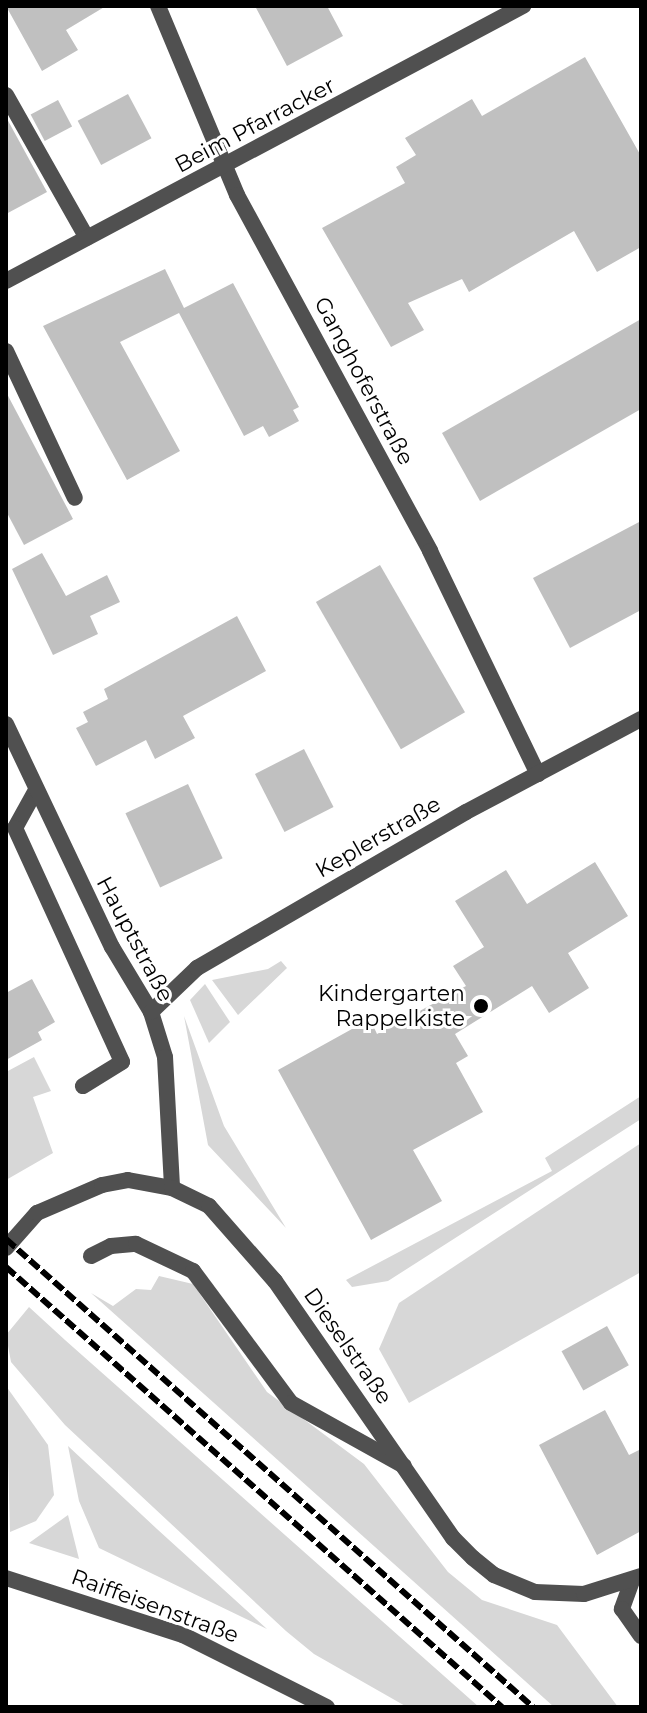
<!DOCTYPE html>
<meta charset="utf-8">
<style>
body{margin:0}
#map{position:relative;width:647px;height:1713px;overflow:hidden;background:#fff;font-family:Montserrat,sans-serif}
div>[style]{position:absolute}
.green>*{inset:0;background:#d7d7d7}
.building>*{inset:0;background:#c0c0c0;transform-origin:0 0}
.service>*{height:16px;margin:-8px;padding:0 8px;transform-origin:8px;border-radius:8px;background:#505050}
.minor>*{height:16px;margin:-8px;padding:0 8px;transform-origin:8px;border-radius:8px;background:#505050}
.tertiary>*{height:16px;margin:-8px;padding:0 8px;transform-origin:8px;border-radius:8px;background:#505050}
.rail>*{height:6px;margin-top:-3px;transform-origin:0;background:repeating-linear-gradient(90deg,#000 0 12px,transparent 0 16px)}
.dots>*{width:22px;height:22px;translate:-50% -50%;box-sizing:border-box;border:4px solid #fff;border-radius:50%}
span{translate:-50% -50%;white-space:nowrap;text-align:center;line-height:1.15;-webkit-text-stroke:6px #fff;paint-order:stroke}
.street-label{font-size:22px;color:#000}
.poi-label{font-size:22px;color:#000}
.right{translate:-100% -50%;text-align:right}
.frame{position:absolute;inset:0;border:8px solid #000;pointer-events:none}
</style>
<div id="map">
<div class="green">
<div style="clip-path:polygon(281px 961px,287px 968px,238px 1015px,212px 980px,268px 969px)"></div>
<div style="clip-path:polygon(205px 984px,230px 1022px,209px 1043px,190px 1000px)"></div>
<div style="clip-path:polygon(184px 1016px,224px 1126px,286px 1228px,208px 1145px)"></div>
<div style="clip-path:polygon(34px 1057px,51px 1091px,33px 1097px,53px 1153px,6px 1180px,6px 1072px)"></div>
<div style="clip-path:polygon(641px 1096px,641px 1119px,388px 1281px,352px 1287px,346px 1280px,552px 1171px,545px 1158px)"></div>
<div style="clip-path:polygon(641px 1143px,641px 1272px,409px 1403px,379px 1349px,399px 1303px)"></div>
<div style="clip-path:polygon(159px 1276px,193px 1284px,267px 1392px,364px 1464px,448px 1572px,482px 1600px,557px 1625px,618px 1707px,554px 1707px,91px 1293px,113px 1306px,136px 1289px,151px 1290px)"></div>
<div style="clip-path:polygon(29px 1307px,65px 1340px,479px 1707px,407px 1707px,314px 1654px,286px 1631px,65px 1425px,11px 1362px,6px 1335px)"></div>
<div style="clip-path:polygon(6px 1386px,48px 1445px,54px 1495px,36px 1521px,10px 1532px)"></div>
<div style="clip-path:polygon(68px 1446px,157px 1529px,267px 1629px,99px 1548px,79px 1501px)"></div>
<div style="clip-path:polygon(68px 1515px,79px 1559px,29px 1543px)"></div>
</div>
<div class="building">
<div style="clip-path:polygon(6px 6px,106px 6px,66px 30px,78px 50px,42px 71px)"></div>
<div style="clip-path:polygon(255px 6px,327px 6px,343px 36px,287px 66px)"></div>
<div style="clip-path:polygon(585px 57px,641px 156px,641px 247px,597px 272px,574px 231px,469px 292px,462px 279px,408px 303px,424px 330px,391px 347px,322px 228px,405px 183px,396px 167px,416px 155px,405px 138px,472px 99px,482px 116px)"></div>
<div style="left:128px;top:94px;width:50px;height:57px;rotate:62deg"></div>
<div style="left:58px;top:100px;width:30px;height:31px;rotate:62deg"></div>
<div style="clip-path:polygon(6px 117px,47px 192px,6px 214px)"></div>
<div style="clip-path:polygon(165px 269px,184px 308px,233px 283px,299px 407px,293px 410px,299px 421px,269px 437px,263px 426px,244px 436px,179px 313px,120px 342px,180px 451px,127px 480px,43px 326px)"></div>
<div style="clip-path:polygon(641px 319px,641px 409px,480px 501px,442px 433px)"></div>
<div style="clip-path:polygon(6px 392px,73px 519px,24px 545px,6px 511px)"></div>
<div style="clip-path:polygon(641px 521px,641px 610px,570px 648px,533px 578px)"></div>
<div style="clip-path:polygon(42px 553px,66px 596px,107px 575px,120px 602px,90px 616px,98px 634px,53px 655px,12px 569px)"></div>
<div style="left:380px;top:565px;width:170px;height:74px;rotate:60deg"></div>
<div style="clip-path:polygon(237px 616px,266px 671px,183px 716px,195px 738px,155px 759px,146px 740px,96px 766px,76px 728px,88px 722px,83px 712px,108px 699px,104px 689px)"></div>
<div style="left:304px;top:749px;width:65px;height:55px;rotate:63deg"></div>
<div style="left:188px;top:784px;width:82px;height:69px;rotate:65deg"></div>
<div style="clip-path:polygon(595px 862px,628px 916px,568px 953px,589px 988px,549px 1013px,532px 986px,455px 1034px,468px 1056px,456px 1063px,483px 1112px,413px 1150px,442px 1201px,371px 1240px,278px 1070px,370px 1019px,377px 1034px,466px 986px,453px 966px,484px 947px,455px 901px,506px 870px,527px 904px)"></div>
<div style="clip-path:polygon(32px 979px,55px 1022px,38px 1032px,42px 1040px,6px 1060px,6px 993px)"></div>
<div style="left:607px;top:1326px;width:45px;height:52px;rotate:61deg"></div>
<div style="clip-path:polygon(605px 1410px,629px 1455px,641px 1449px,641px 1531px,597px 1555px,539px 1445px)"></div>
</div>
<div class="service">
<div style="left:6px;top:95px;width:164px;rotate:60.5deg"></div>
<div style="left:6px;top:351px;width:162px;rotate:64.9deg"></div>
<div style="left:36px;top:790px;width:43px;rotate:118.9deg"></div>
<div style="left:15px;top:828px;width:257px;rotate:65.4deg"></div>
<div style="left:122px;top:1062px;width:46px;rotate:148.4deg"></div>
<div style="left:91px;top:1256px;width:22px;rotate:-27deg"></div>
<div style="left:111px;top:1246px;width:25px;rotate:-5deg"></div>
<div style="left:136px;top:1244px;width:63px;rotate:25.3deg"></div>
<div style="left:193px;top:1271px;width:164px;rotate:53.4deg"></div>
<div style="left:291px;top:1403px;width:129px;rotate:29.1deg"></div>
<div style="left:632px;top:1581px;width:30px;rotate:110deg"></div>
<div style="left:622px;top:1609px;width:33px;rotate:55deg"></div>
</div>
<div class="minor">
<div style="left:158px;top:6px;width:205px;rotate:67.3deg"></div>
<div style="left:237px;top:195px;width:405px;rotate:61.5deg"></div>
<div style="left:430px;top:551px;width:248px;rotate:64.2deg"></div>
<div style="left:6px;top:281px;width:586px;rotate:-28.01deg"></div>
<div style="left:6px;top:724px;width:247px;rotate:64.6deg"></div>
<div style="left:112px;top:947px;width:76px;rotate:59deg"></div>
<div style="left:151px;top:1012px;width:47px;rotate:72.7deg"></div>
<div style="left:165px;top:1057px;width:131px;rotate:86.9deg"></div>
<div style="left:151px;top:1012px;width:64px;rotate:-43.7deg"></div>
<div style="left:197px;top:968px;width:311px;rotate:-30.1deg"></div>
<div style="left:466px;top:812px;width:198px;rotate:-28deg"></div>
<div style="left:6px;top:1248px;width:47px;rotate:-48.5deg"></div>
<div style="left:37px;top:1213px;width:71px;rotate:-23.3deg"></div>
<div style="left:102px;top:1185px;width:26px;rotate:-11deg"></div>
<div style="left:128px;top:1180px;width:45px;rotate:10.3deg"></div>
<div style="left:172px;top:1188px;width:41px;rotate:25.9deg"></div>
<div style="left:209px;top:1206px;width:100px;rotate:48.7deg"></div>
<div style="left:275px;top:1281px;width:313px;rotate:55.3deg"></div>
<div style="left:453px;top:1538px;width:28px;rotate:45deg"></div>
<div style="left:473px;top:1558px;width:27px;rotate:39deg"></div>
<div style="left:494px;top:1575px;width:44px;rotate:22.5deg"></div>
<div style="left:535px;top:1592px;width:49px;rotate:2.3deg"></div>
<div style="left:584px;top:1594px;width:60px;rotate:-17.5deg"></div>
</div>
<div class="tertiary">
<div style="left:6px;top:1578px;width:186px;rotate:17.9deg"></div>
<div style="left:183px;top:1635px;width:161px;rotate:26.6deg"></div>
</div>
<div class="rail">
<div style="left:6px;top:1239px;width:705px;rotate:41.61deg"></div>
<div style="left:6px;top:1267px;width:663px;rotate:41.58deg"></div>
</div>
<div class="dots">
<div style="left:481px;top:1006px;background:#000"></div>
</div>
<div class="street-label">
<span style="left:255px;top:125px;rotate:-28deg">Beim Pfarracker</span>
<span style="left:364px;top:381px;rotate:62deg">Ganghoferstraße</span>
<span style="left:378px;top:837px;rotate:-30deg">Keplerstraße</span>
<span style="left:135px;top:939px;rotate:62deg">Hauptstraße</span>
<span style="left:348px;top:1346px;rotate:55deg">Dieselstraße</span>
<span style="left:155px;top:1606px;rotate:20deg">Raiffeisenstraße</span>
</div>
<div class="poi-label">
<span class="right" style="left:465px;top:1006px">Kindergarten<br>Rappelkiste</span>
</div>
<div class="frame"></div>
</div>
